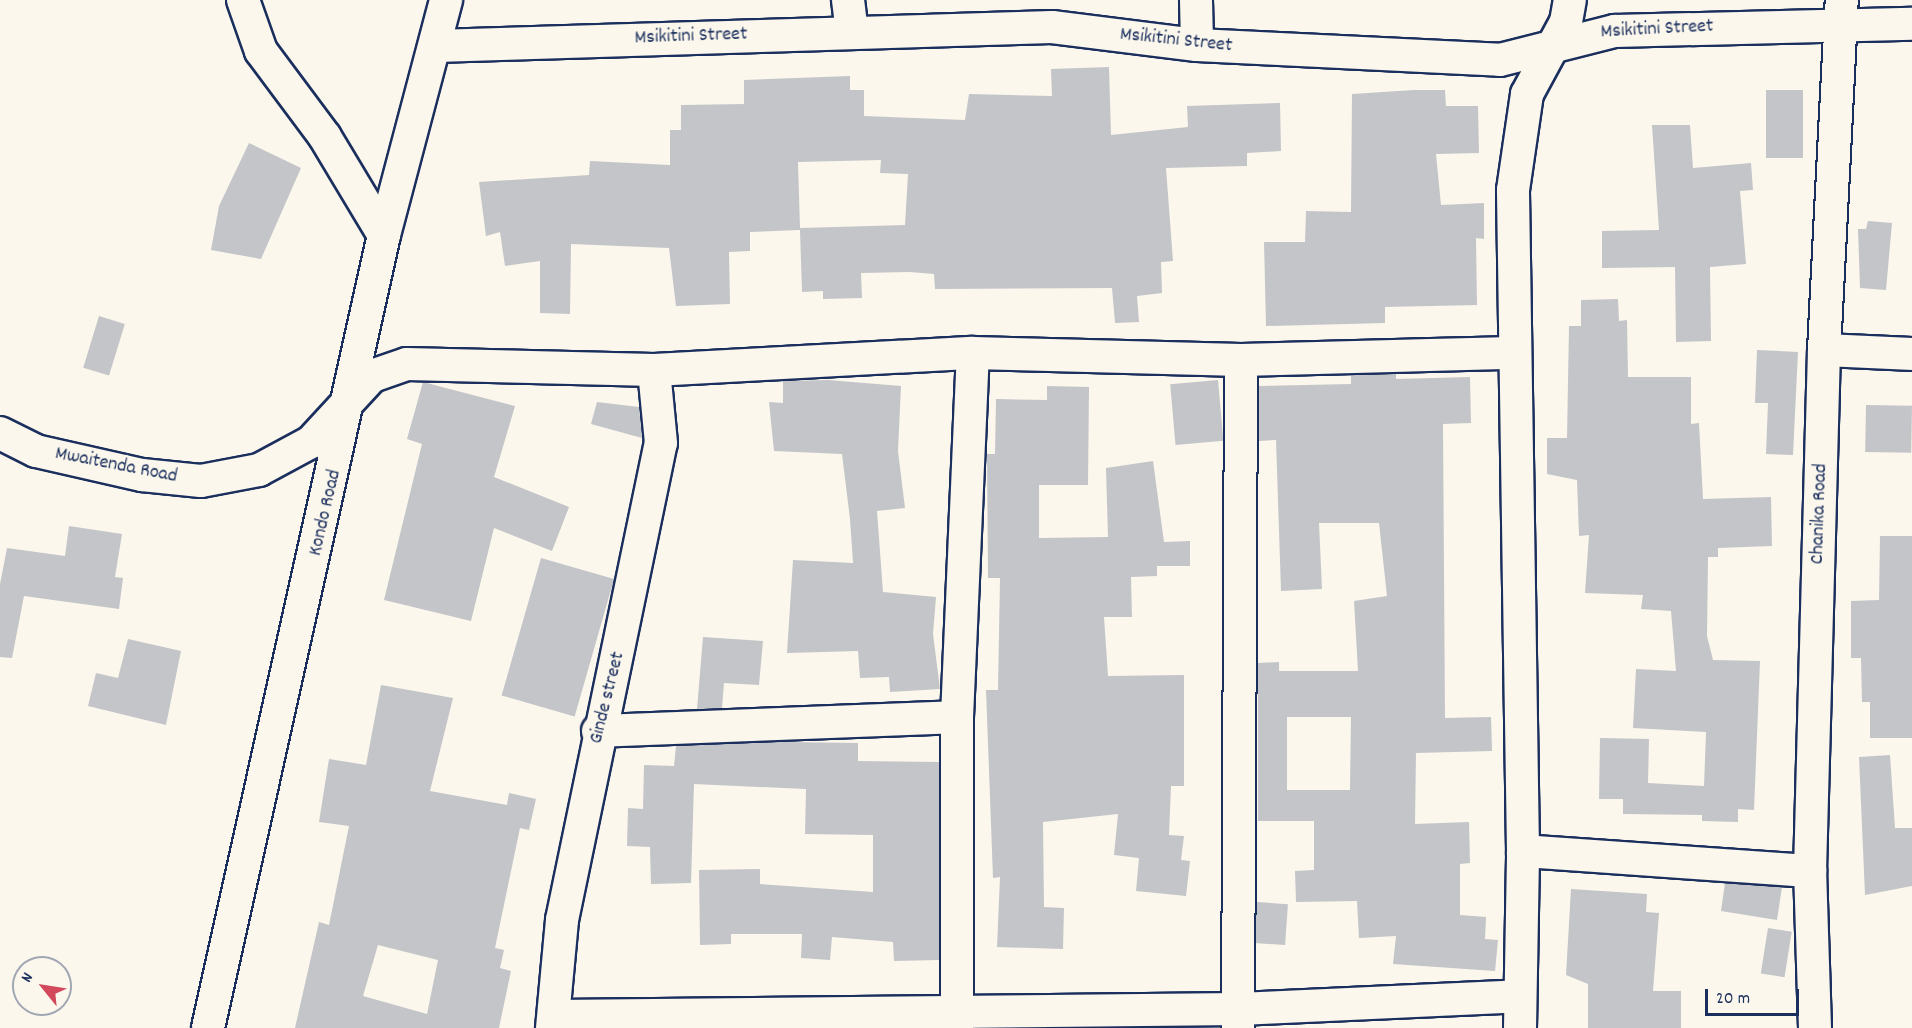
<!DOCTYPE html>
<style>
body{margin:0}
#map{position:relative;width:1912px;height:1028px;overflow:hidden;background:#fbf7ec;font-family:Dekko,sans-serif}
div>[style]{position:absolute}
.building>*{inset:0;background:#c3c5c9;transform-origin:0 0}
.roads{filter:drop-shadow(2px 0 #1b2f5e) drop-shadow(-2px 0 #1b2f5e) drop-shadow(0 2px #1b2f5e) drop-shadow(0 -2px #1b2f5e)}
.minor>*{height:32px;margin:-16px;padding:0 16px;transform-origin:16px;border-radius:16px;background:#fbf7ec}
span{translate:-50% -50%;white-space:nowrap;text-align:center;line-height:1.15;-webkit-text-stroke:4.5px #fbf7ec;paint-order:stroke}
.street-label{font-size:20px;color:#1b2f5e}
.north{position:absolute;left:12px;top:956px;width:60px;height:60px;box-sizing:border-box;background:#fbf7ec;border:2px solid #a1a7b3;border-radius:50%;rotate:300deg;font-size:16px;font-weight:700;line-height:24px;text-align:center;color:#1b2f5e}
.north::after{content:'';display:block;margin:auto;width:21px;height:27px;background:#d1495b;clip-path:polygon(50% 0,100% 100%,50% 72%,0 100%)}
.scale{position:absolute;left:1705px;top:989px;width:94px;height:27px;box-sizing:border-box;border:3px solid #1b2f5e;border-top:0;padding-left:8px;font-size:18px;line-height:21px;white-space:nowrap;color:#1b2f5e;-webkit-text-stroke:4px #fbf7ec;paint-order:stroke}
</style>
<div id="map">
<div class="building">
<div style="clip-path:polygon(evenodd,1109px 67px,1111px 135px,1188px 127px,1187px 106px,1280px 103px,1281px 151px,1247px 153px,1247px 166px,1166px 168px,1173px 261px,1161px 262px,1162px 293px,1137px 296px,1139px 322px,1115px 323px,1112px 288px,935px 289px,934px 274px,910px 272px,861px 273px,862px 298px,823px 299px,823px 291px,802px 292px,800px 230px,750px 232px,750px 251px,729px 252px,730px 304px,676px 306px,669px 248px,571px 244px,570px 314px,540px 313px,540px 261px,505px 266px,500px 232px,486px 236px,479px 182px,589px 175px,590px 161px,670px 165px,670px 130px,681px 130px,681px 105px,744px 104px,744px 80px,850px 76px,850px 90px,864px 90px,864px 116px,965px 120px,969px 94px,1052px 96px,1051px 69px,1109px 67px,881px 160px,880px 173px,908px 174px,905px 225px,800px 228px,798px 162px,881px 160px)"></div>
<div style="clip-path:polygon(1414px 90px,1445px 90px,1446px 106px,1478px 106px,1479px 153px,1436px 154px,1441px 205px,1484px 203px,1484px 239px,1476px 238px,1477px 305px,1385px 307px,1385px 323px,1266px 326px,1264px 242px,1305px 242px,1306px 211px,1351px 212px,1352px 94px)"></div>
<div style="left:1766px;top:90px;width:37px;height:68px"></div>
<div style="clip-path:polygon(1652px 125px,1690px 125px,1693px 168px,1751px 163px,1753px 190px,1740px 191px,1746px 264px,1710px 267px,1711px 341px,1676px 342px,1675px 267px,1602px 268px,1602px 231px,1659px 230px)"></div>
<div style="clip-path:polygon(249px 143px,301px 168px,261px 259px,211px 250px,219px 206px)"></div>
<div style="clip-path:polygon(1868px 221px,1892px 223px,1886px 290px,1860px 288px,1858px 229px,1866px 229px)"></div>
<div style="clip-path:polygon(1618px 299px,1619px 321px,1627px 320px,1628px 377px,1691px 377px,1691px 424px,1699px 423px,1703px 499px,1771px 497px,1772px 546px,1718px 548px,1718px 557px,1708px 557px,1707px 636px,1713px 660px,1760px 661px,1754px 810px,1738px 809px,1738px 822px,1702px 821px,1702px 815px,1623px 814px,1623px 799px,1599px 799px,1600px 738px,1649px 739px,1648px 783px,1704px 786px,1706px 732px,1633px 728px,1636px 669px,1676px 671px,1671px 611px,1641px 609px,1643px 595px,1585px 593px,1589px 535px,1579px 536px,1577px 480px,1547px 474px,1547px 438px,1567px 438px,1569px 326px,1581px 326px,1581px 300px)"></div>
<div style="left:99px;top:316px;width:27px;height:54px;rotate:17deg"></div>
<div style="clip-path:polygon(1757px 350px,1798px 352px,1793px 455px,1766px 454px,1768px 403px,1755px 403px)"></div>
<div style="clip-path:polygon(evenodd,1396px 374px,1396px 379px,1470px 377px,1471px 423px,1443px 424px,1445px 718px,1491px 717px,1492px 751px,1416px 753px,1415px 824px,1469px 822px,1470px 863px,1460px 864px,1460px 915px,1486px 917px,1485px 939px,1498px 940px,1495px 971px,1393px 964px,1396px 936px,1359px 938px,1357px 901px,1296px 902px,1295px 871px,1314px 870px,1314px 821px,1258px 821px,1258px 663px,1279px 662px,1279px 671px,1358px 671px,1354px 601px,1387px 596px,1379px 523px,1319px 523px,1322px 589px,1281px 591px,1276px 440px,1259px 441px,1259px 386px,1351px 384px,1351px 375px,1396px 374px,1287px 717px,1351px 717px,1350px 790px,1287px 790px,1287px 717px)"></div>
<div style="clip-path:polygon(828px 380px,901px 386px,898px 451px,905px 508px,877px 511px,883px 592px,936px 597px,933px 634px,940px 689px,890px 692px,889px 677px,860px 678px,858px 651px,787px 653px,793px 560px,853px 563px,850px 519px,842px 454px,774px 451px,769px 402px,783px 403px,783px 381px)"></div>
<div style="left:1218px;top:380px;width:61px;height:48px;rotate:85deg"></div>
<div style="clip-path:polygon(423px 382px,515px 406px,494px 477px,569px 507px,552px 551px,494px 528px,471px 621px,384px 600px,422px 444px,407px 439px)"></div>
<div style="clip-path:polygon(1047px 386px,1089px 387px,1088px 485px,1039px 485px,1039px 538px,1108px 537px,1106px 468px,1153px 461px,1164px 542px,1190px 541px,1190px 566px,1157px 566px,1157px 576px,1131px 577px,1132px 617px,1104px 617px,1108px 676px,1184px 675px,1184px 786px,1171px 786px,1169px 835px,1184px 836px,1181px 860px,1190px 861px,1186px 896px,1136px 891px,1139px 858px,1114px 855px,1118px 814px,1043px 822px,1044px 907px,1064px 908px,1063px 949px,997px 947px,1000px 877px,993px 878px,986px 690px,998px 690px,1000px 578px,988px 578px,987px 454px,995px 454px,996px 399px,1047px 400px)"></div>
<div style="clip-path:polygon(597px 402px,639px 407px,642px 438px,591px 424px)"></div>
<div style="left:1866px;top:405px;width:46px;height:47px;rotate:1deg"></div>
<div style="clip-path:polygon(69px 526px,122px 534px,115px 577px,123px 578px,119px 609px,24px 596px,12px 658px,0 657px,0 584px,7px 548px,65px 556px)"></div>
<div style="clip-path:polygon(1880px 536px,1912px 536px,1912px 738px,1870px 738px,1870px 702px,1862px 702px,1861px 658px,1851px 658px,1851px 601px,1879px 600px)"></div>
<div style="left:541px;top:558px;width:76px;height:143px;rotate:16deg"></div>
<div style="clip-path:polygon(703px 637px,763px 641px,759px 685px,724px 683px,722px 708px,697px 709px)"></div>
<div style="clip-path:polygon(128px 639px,181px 651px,166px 725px,88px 706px,96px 673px,118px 678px)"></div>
<div style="clip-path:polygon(evenodd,381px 685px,453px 698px,430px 791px,507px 805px,509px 793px,536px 799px,529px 830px,520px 828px,495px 948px,504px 950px,500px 968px,511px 971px,499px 1028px,295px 1028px,319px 922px,329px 925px,349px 826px,319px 822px,329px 759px,366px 765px,381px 685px,378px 945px,438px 960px,427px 1014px,363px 996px,378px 945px)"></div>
<div style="clip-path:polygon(782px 742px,858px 743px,858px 761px,939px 762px,939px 960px,894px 961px,893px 942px,832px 937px,830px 960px,801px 958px,802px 934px,731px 934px,731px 944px,700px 945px,699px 870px,760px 869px,760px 884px,873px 892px,873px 835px,805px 834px,806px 789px,694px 784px,691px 883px,651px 884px,650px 847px,627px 846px,628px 808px,643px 809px,644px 765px,674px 766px,676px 746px)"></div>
<div style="clip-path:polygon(1890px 755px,1895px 828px,1912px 828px,1912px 886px,1865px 895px,1859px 757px)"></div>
<div style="clip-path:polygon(1725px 883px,1782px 887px,1777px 920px,1721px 911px)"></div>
<div style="clip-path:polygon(1571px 889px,1647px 894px,1646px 912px,1659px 913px,1653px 991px,1681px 991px,1681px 1028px,1588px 1028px,1588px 984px,1566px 975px)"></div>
<div style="left:1257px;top:902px;width:31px;height:41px;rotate:4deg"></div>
<div style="left:1768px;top:928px;width:24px;height:46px;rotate:9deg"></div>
</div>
<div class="roads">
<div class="minor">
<div style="left:243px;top:0;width:54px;rotate:70.6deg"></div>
<div style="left:261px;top:51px;width:107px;rotate:53.3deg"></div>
<div style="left:325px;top:137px;width:114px;rotate:59deg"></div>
<div style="left:848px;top:0;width:31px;rotate:83deg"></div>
<div style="left:1196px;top:0;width:45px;rotate:88.7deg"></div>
<div style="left:436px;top:46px;width:616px;rotate:-1.77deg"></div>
<div style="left:1052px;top:27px;width:146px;rotate:7.1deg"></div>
<div style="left:1197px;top:45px;width:303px;rotate:2.8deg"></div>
<div style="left:1500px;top:60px;width:119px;rotate:-14.2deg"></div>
<div style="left:1615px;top:31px;width:297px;rotate:-1.4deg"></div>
<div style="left:1824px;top:350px;width:88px;rotate:2.6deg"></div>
<div style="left:0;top:433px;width:40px;rotate:26.6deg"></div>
<div style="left:36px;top:451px;width:109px;rotate:12.8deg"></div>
<div style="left:142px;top:475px;width:59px;rotate:5.8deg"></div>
<div style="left:201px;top:481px;width:59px;rotate:-10.7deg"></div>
<div style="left:259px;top:470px;width:59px;rotate:-28.3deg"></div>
<div style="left:311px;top:442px;width:90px;rotate:-47.3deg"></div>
<div style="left:372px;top:376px;width:37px;rotate:-19deg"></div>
<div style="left:407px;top:364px;width:247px;rotate:1.4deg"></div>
<div style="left:654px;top:370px;width:319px;rotate:-3.1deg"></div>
<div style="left:973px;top:353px;width:268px;rotate:1.5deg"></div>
<div style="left:1241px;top:360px;width:272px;rotate:-1.5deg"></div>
<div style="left:598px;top:731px;width:359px;rotate:-2.2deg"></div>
<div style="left:1523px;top:851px;width:288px;rotate:4deg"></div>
<div style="left:555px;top:1016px;width:684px;rotate:-0.59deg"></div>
<div style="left:1239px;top:1009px;width:281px;rotate:-2.6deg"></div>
<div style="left:208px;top:1028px;width:812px;rotate:-77.49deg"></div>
<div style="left:384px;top:235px;width:243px;rotate:-75.2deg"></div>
<div style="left:552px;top:1028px;width:108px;rotate:-84.7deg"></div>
<div style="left:562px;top:920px;width:487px;rotate:-78.3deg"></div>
<div style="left:661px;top:443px;width:73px;rotate:-95.5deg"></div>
<div style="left:957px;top:1028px;width:311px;rotate:-90deg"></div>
<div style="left:957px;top:717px;width:364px;rotate:-87.5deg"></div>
<div style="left:1238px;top:1028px;width:668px;rotate:-89.74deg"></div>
<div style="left:1520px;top:1028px;width:177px;rotate:-89deg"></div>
<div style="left:1523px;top:851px;width:661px;rotate:-90.87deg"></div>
<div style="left:1513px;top:190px;width:97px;rotate:-81.7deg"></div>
<div style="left:1527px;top:94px;width:82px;rotate:-61.6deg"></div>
<div style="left:1566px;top:22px;width:22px;rotate:-80deg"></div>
<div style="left:1815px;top:1028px;width:157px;rotate:-91.8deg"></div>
<div style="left:1810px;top:871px;width:521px;rotate:-88.46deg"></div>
<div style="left:1824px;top:350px;width:350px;rotate:-87.1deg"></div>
</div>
</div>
<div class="street-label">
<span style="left:1657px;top:30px;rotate:-3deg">Msikitini Street</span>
<span style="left:691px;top:37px;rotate:-2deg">Msikitini Street</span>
<span style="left:1176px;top:41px;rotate:6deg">Msikitini Street</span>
<span style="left:116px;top:466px;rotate:11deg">Mwaitenda Road</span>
<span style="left:326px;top:513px;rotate:-77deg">Kondo Road</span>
<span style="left:1820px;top:514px;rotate:-88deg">Chanika Road</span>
<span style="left:608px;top:698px;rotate:-76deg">Ginde street</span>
</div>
<div class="north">N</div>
<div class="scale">20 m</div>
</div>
